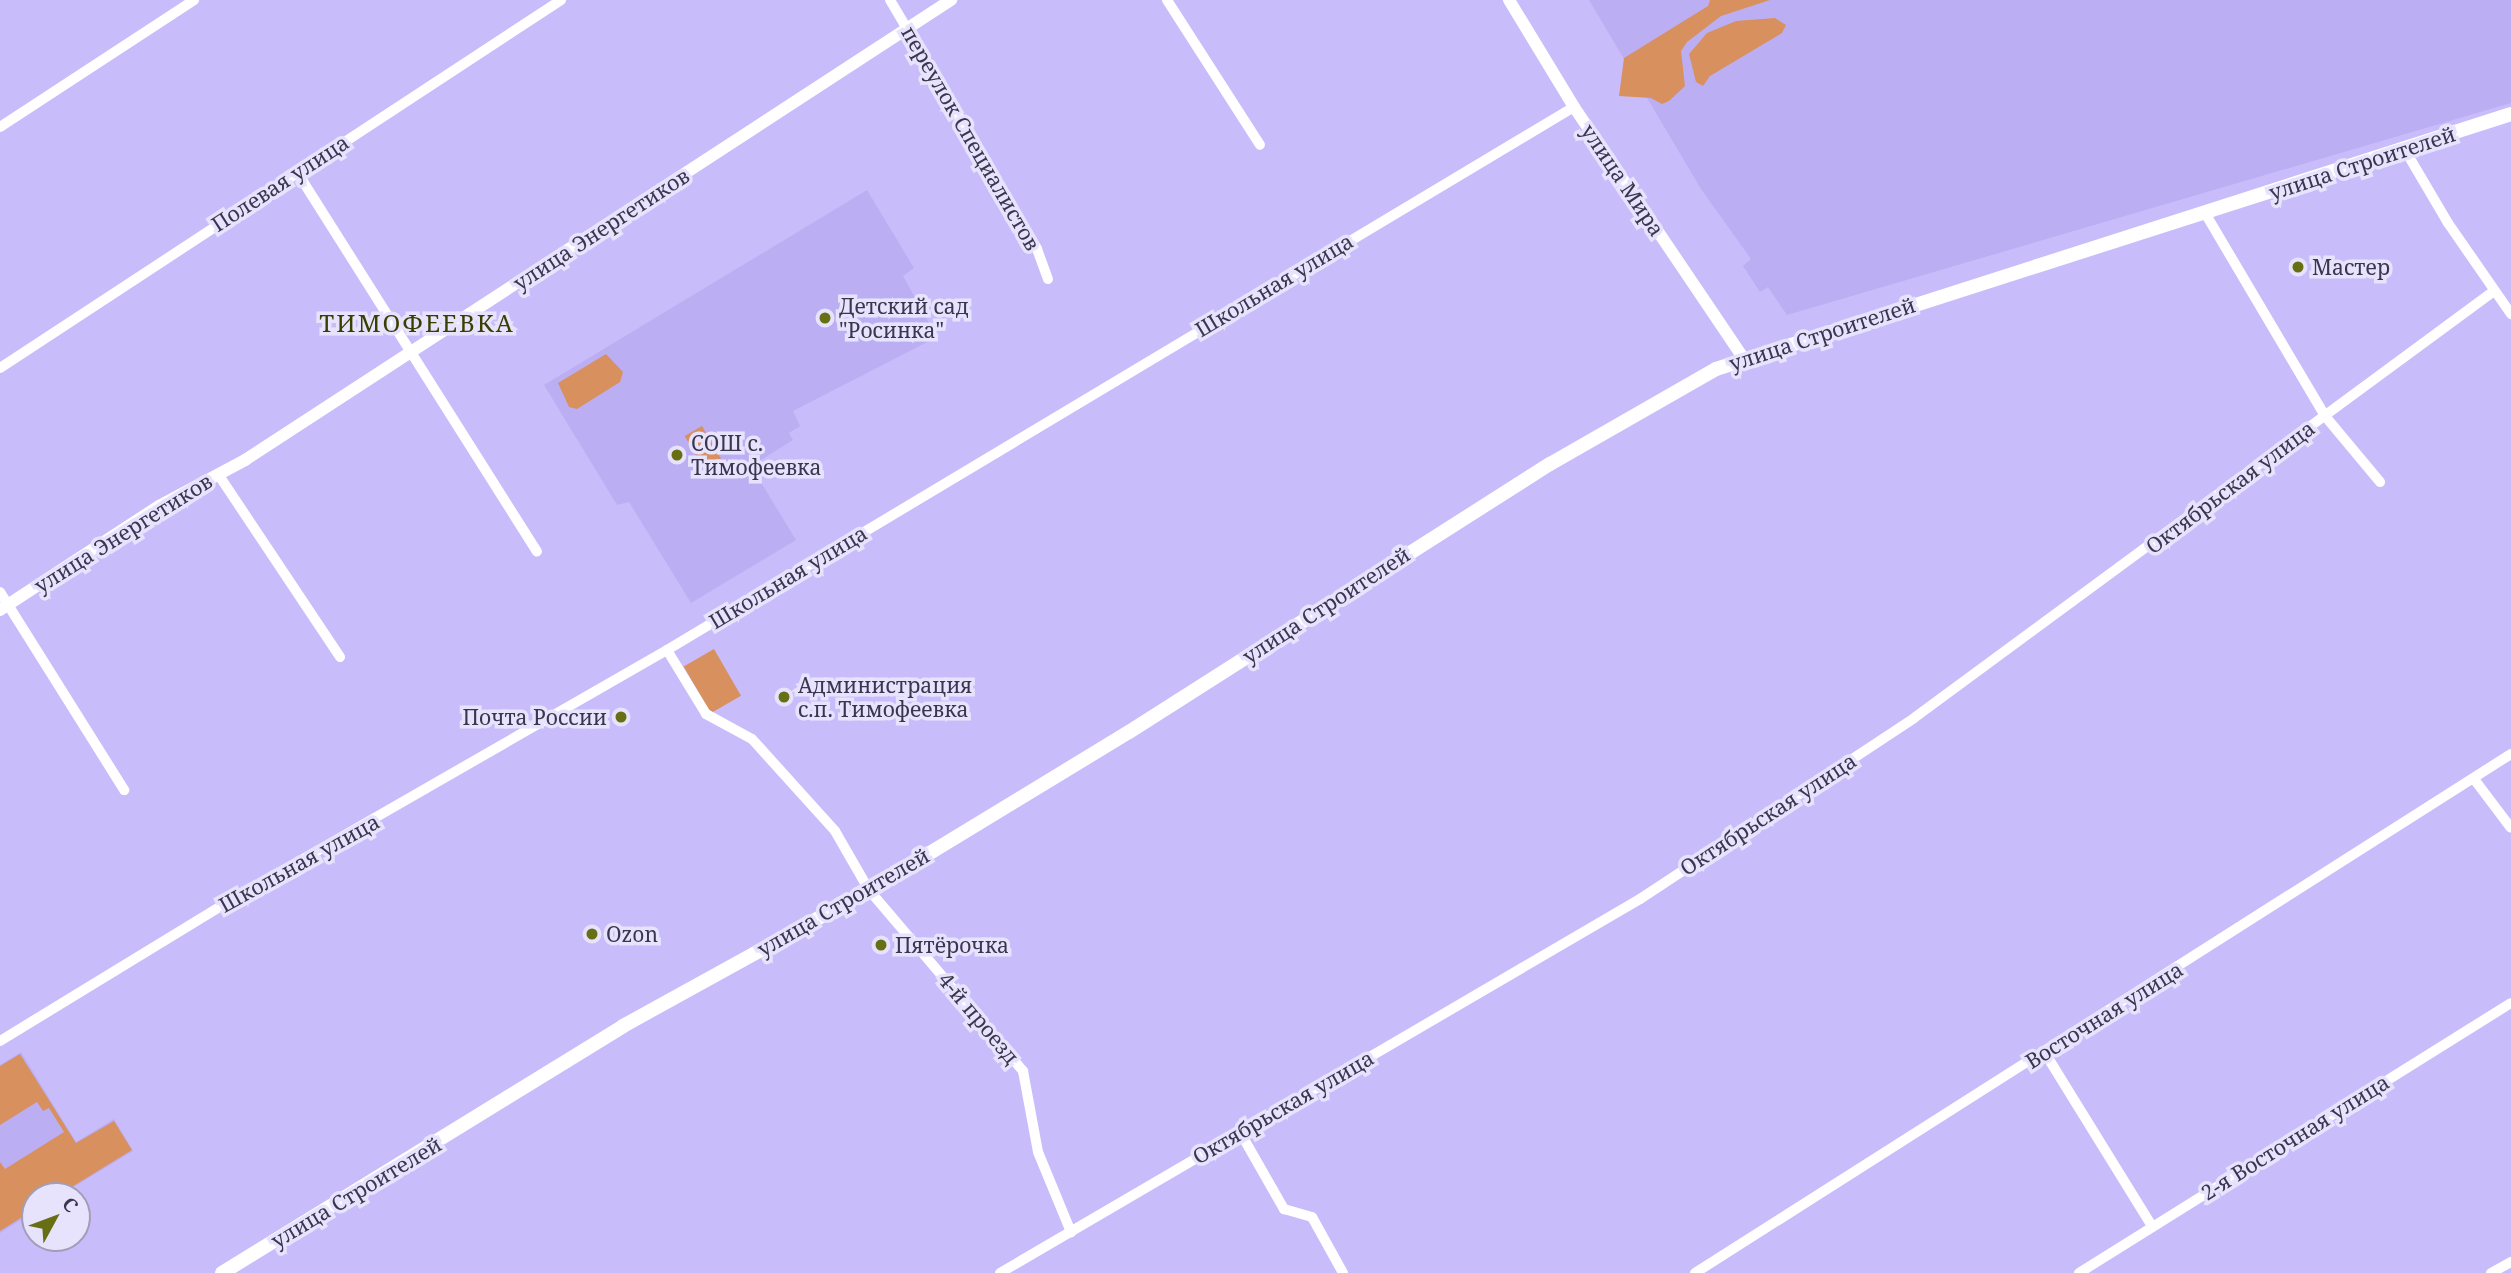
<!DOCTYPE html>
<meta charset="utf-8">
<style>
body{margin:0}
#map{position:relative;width:2511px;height:1273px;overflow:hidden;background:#c9bcfa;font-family:"Noto Serif",serif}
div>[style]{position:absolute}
.built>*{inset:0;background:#bcaef3}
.green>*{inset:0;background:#d9905f;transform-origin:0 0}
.minor>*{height:10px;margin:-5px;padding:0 5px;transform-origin:5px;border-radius:5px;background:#fff}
.tertiary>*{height:12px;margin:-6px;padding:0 6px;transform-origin:6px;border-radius:6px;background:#fff}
.secondary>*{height:14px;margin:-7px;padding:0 7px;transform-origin:7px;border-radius:7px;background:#fff}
.dots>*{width:19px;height:19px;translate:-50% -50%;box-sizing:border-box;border:4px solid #e7e3fd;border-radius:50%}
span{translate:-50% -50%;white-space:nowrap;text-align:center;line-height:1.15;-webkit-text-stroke:7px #e7e3fd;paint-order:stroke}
.street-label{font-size:21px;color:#3b364f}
.poi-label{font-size:21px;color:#3b364f}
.left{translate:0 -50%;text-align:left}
.right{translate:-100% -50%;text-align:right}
.quarter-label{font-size:24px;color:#3a3e00;letter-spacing:2px}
.north{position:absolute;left:21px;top:1182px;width:70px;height:70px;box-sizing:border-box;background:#e7e3fd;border:2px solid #a29eb7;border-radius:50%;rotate:49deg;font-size:19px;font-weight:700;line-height:28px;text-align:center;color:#3b364f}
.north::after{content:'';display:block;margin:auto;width:24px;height:32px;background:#686e13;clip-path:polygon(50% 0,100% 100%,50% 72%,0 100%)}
</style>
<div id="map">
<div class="built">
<div style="clip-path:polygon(1589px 0,2511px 0,2511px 103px,1787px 315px,1768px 287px,1760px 292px,1743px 266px,1751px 259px,1701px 189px)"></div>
<div style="clip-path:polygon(867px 190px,914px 268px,903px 276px,937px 337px,793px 411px,800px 426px,789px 433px,793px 440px,751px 466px,796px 540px,691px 603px,629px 502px,617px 505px,544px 385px)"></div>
<div style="clip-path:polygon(21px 1052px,76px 1142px,114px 1119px,133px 1151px,59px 1196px,35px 1196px,35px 1211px,0 1233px,0 1065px)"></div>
</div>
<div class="green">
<div style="clip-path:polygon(1710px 0,1770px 0,1721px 16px,1687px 42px,1681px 51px,1685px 86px,1669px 101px,1662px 104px,1651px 98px,1619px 96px,1624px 58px,1708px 6px)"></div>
<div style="clip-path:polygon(1775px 18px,1786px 25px,1782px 33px,1710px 76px,1703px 86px,1696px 82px,1689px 54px,1707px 33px,1736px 21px)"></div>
<div style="clip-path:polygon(606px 354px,623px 372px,620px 382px,577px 409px,569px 407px,558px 383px)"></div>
<div style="left:702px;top:426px;width:39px;height:20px;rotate:60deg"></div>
<div style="left:714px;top:649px;width:54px;height:35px;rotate:60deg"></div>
<div style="clip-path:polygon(20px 1054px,76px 1143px,114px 1121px,132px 1150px,57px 1196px,35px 1196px,35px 1209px,0 1231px,0 1162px,5px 1169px,64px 1132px,49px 1108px,43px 1111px,37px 1102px,0 1125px,0 1066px)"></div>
</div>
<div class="minor">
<div style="left:890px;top:0;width:289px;rotate:59.4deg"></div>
<div style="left:1037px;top:249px;width:32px;rotate:70deg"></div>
<div style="left:1167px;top:0;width:172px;rotate:57.3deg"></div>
<div style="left:0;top:127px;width:232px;rotate:-33.2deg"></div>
<div style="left:2405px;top:150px;width:85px;rotate:59.5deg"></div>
<div style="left:2448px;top:223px;width:111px;rotate:55.3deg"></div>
<div style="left:297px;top:172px;width:449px;rotate:57.7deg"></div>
<div style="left:2205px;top:213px;width:236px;rotate:59.4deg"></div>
<div style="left:2325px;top:416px;width:86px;rotate:50.2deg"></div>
<div style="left:0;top:368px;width:671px;rotate:-33.26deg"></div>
<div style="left:218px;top:474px;width:220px;rotate:56.3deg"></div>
<div style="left:0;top:592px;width:234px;rotate:57.9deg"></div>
<div style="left:667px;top:650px;width:75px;rotate:58.6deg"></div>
<div style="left:706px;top:714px;width:52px;rotate:28.5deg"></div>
<div style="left:752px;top:739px;width:124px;rotate:47.9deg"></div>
<div style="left:835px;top:831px;width:68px;rotate:60deg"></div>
<div style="left:869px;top:890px;width:238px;rotate:49.6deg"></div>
<div style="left:1023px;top:1071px;width:82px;rotate:79.5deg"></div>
<div style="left:1038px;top:1152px;width:87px;rotate:67.6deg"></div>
<div style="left:2474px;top:779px;width:61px;rotate:52.9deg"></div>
<div style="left:0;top:1041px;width:261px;rotate:-31.4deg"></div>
<div style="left:223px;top:905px;width:512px;rotate:-29.87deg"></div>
<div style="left:667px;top:650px;width:1057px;rotate:-30.91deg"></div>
<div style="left:2045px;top:1053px;width:203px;rotate:58.3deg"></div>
<div style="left:1240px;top:1132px;width:89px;rotate:60.3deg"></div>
<div style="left:1284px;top:1209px;width:29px;rotate:16deg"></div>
<div style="left:1312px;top:1217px;width:64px;rotate:61deg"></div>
<div style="left:1000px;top:1273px;width:741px;rotate:-30.3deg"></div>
<div style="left:1640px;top:899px;width:328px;rotate:-33.4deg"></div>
<div style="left:1914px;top:718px;width:720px;rotate:-36.36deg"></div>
<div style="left:1695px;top:1273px;width:967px;rotate:-32.46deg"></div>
<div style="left:2079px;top:1273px;width:509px;rotate:-32.01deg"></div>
<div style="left:2491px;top:1273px;width:23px;rotate:-29deg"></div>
</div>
<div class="tertiary">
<div style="left:1509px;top:0;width:125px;rotate:58.7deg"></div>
<div style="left:1574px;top:107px;width:303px;rotate:56deg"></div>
<div style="left:0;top:610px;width:190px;rotate:-33.2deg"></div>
<div style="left:159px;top:506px;width:98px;rotate:-28.1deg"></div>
<div style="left:245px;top:460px;width:843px;rotate:-33.09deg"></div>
</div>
<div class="secondary">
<div style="left:222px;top:1273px;width:471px;rotate:-31.6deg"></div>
<div style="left:623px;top:1026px;width:281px;rotate:-28.9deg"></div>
<div style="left:869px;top:890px;width:304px;rotate:-31.3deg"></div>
<div style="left:1129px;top:732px;width:499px;rotate:-32.5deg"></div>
<div style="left:1550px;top:464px;width:191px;rotate:-29.8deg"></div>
<div style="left:1716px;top:369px;width:835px;rotate:-17.78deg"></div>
</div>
<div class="dots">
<div style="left:2298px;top:267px;background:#686e13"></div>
<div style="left:825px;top:318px;background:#686e13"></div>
<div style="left:677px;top:455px;background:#686e13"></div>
<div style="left:784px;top:697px;background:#686e13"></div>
<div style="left:621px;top:717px;background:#686e13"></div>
<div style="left:592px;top:934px;background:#686e13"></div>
<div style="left:881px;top:945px;background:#686e13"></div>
</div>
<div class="street-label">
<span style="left:971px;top:138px;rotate:60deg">переулок Специалистов</span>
<span style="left:2362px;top:163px;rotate:-18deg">улица Строителей</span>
<span style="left:1623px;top:180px;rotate:56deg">улица Мира</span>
<span style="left:280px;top:183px;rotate:-33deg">Полевая улица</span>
<span style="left:601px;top:229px;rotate:-33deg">улица Энергетиков</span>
<span style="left:1274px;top:285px;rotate:-31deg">Школьная улица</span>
<span style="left:1822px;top:334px;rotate:-18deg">улица Строителей</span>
<span style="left:2230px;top:487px;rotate:-37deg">Октябрьская улица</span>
<span style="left:123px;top:533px;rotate:-32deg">улица Энергетиков</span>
<span style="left:788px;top:577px;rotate:-31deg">Школьная улица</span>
<span style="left:1326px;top:605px;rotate:-33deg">улица Строителей</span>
<span style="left:1768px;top:814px;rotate:-33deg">Октябрьская улица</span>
<span style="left:299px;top:863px;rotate:-29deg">Школьная улица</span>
<span style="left:843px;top:902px;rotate:-30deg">улица Строителей</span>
<span style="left:2104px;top:1015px;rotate:-32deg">Восточная улица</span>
<span style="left:979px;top:1018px;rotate:50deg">4-й проезд</span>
<span style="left:1283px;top:1107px;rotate:-30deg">Октябрьская улица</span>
<span style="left:2295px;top:1137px;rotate:-32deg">2-я Восточная улица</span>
<span style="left:356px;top:1192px;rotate:-31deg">улица Строителей</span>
</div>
<div class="poi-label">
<span class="left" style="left:2312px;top:267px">Мастер</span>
<span class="left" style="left:839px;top:318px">Детский сад<br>"Росинка"</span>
<span class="left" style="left:691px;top:455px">СОШ с.<br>Тимофеевка</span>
<span class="left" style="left:798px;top:697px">Администрация<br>с.п. Тимофеевка</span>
<span class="right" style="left:607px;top:717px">Почта России</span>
<span class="left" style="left:606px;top:934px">Ozon</span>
<span class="left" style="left:895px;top:945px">Пятёрочка</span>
</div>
<div class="quarter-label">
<span style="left:417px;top:323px">ТИМОФЕЕВКА</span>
</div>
<div class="north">С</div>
</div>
